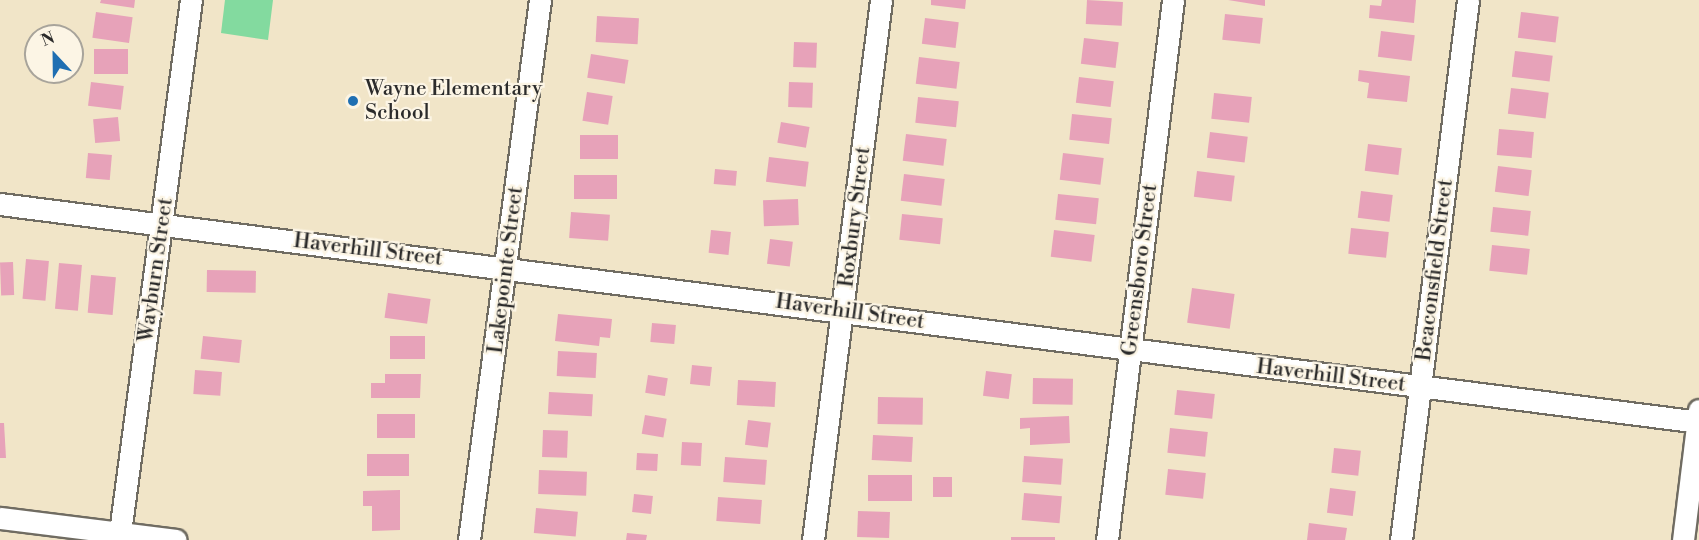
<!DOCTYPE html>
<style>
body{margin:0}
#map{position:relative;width:1699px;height:540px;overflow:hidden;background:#f1e5c8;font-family:"Libre Bodoni",serif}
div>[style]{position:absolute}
.green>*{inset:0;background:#83da9f}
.building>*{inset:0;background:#e7a2b9;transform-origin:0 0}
.roads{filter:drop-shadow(2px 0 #706c62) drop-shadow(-2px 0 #706c62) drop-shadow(0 2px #706c62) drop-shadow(0 -2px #706c62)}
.street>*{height:21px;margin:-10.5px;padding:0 10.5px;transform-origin:10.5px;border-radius:10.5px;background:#fff}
.dots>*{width:16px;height:16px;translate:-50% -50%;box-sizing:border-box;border:3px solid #fcf5e5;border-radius:50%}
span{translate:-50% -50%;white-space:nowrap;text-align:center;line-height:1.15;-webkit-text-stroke:4.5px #fcf5e5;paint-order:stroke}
.poi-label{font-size:21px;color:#2b2b2b}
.left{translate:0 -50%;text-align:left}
.street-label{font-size:21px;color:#2b2b2b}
.north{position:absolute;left:24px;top:24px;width:60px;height:60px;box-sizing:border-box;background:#fcf5e5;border:2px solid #a8a49b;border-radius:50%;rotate:338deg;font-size:16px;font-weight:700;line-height:24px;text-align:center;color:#2b2b2b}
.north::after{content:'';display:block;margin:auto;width:21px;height:27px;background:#1f6fb2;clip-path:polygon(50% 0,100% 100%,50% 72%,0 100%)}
</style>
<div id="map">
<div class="green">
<div style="clip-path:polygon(225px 0,273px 0,268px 40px,221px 33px)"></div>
</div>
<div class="building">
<div style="clip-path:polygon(101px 0,135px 0,134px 8px,100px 3px)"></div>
<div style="clip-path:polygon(931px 0,966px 0,965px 9px,931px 5px)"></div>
<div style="left:1087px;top:0;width:36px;height:24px;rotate:3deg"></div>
<div style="clip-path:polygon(1228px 0,1265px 0,1265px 6px)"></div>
<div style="clip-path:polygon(1382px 0,1416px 0,1414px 23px,1369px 18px,1370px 5px,1381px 6px)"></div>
<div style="left:96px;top:12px;width:37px;height:26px;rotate:8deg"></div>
<div style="left:1521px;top:12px;width:38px;height:26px;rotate:7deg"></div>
<div style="left:1225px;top:14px;width:38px;height:26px;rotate:6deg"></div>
<div style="left:597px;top:16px;width:42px;height:26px;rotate:3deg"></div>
<div style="left:925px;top:18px;width:34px;height:26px;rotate:7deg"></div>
<div style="left:1381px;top:31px;width:34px;height:26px;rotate:7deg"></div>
<div style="left:1084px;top:38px;width:35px;height:26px;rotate:7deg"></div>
<div style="left:794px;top:42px;width:23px;height:25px;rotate:2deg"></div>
<div style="left:94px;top:49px;width:34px;height:25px"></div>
<div style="left:1515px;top:51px;width:38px;height:26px;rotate:7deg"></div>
<div style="left:591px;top:54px;width:38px;height:24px;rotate:9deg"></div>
<div style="left:919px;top:57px;width:41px;height:27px;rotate:7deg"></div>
<div style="clip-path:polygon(1359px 70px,1410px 76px,1407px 102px,1367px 98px,1369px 83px,1358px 81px)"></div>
<div style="left:1079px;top:77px;width:35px;height:26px;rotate:7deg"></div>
<div style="left:91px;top:82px;width:33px;height:24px;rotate:7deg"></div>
<div style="left:789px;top:82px;width:24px;height:25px;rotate:2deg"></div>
<div style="left:1511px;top:88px;width:38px;height:26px;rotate:7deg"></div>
<div style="left:587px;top:92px;width:26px;height:29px;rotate:9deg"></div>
<div style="left:1214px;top:93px;width:38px;height:26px;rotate:6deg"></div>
<div style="left:918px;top:97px;width:41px;height:26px;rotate:6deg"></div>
<div style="left:1072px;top:114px;width:40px;height:26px;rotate:6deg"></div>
<div style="left:118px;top:117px;width:24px;height:25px;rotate:85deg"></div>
<div style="left:781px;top:122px;width:29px;height:21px;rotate:10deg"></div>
<div style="left:1499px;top:129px;width:35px;height:26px;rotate:5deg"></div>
<div style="left:1210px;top:132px;width:38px;height:26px;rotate:7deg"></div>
<div style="left:906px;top:134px;width:41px;height:27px;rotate:7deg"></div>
<div style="left:580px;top:135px;width:38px;height:24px"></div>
<div style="left:1368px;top:144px;width:34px;height:27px;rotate:7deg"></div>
<div style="left:88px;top:153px;width:24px;height:25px;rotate:5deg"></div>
<div style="left:1063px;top:153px;width:41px;height:27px;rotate:7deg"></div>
<div style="left:769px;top:157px;width:40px;height:25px;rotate:7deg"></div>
<div style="left:1498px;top:166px;width:34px;height:26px;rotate:7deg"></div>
<div style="left:715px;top:169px;width:22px;height:15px;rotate:5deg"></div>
<div style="left:1197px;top:171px;width:38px;height:26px;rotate:7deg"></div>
<div style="left:904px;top:174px;width:41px;height:27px;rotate:7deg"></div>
<div style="left:617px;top:175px;width:24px;height:43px;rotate:90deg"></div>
<div style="left:1361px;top:191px;width:32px;height:27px;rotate:7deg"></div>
<div style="left:1058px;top:194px;width:41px;height:26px;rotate:6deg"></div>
<div style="left:798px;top:199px;width:26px;height:35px;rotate:88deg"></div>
<div style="left:1493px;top:207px;width:38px;height:25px;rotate:6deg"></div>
<div style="left:571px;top:212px;width:39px;height:26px;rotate:4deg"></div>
<div style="left:902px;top:214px;width:41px;height:26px;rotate:6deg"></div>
<div style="left:1351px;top:228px;width:38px;height:26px;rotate:6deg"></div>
<div style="left:711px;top:230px;width:20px;height:23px;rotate:6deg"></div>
<div style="left:1054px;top:230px;width:41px;height:27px;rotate:7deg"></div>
<div style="left:770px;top:239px;width:23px;height:25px;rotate:7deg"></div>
<div style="left:1492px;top:245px;width:38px;height:26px;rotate:6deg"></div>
<div style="left:26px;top:259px;width:23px;height:40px;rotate:5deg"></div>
<div style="left:13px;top:262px;width:33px;height:13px;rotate:88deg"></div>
<div style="left:59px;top:263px;width:23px;height:46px;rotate:5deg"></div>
<div style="left:207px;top:270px;width:49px;height:22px;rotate:1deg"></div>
<div style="left:91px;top:275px;width:25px;height:38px;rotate:5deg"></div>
<div style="left:1192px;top:288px;width:43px;height:35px;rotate:8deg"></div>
<div style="left:388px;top:293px;width:43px;height:25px;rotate:8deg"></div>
<div style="clip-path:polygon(558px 314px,612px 319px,610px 338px,600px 337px,599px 346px,555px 341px)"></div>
<div style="left:652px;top:323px;width:24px;height:19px;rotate:5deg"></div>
<div style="left:203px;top:336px;width:39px;height:23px;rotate:6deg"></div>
<div style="left:425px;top:336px;width:23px;height:35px;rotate:90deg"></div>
<div style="left:558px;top:351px;width:39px;height:25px;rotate:3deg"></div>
<div style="left:692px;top:365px;width:20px;height:19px;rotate:6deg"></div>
<div style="left:195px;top:370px;width:27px;height:24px;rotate:4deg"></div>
<div style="left:986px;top:371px;width:26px;height:25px;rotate:7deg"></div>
<div style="clip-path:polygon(385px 374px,421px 374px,420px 398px,371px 398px,371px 383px,385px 383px)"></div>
<div style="left:648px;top:375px;width:20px;height:18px;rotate:9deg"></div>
<div style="left:1033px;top:378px;width:40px;height:26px;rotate:1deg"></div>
<div style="left:738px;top:380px;width:38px;height:25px;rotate:3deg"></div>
<div style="left:1177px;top:390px;width:38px;height:25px;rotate:6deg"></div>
<div style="left:549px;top:392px;width:44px;height:22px;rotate:3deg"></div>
<div style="left:878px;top:397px;width:45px;height:27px;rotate:1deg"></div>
<div style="left:377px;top:414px;width:38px;height:24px"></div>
<div style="left:645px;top:415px;width:22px;height:19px;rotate:10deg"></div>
<div style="clip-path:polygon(1069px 416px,1070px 443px,1030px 445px,1030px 428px,1020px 429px,1020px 418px)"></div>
<div style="left:748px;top:420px;width:23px;height:25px;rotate:7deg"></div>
<div style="clip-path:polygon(0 423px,4px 423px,6px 458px,0 458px)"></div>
<div style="left:1170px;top:428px;width:38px;height:25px;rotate:6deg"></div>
<div style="left:543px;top:430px;width:25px;height:27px;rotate:2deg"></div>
<div style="left:873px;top:435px;width:40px;height:25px;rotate:3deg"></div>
<div style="left:682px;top:442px;width:20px;height:23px;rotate:3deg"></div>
<div style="left:1334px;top:448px;width:27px;height:25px;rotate:6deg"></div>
<div style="left:637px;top:453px;width:21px;height:17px;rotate:3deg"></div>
<div style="left:367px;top:454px;width:42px;height:22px"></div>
<div style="left:1024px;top:456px;width:39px;height:26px;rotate:4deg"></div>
<div style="left:725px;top:457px;width:42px;height:25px;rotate:4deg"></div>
<div style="left:1168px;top:469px;width:38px;height:26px;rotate:6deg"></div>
<div style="left:539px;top:470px;width:48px;height:24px;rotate:2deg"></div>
<div style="left:868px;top:475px;width:44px;height:26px"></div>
<div style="left:933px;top:477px;width:19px;height:20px"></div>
<div style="left:1330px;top:488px;width:26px;height:25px;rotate:7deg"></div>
<div style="clip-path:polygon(400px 490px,400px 530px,372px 531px,372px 506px,363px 506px,363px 491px)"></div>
<div style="left:1024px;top:493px;width:38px;height:27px;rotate:5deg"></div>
<div style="left:634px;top:494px;width:19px;height:18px;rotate:6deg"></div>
<div style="left:718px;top:497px;width:44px;height:24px;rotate:4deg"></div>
<div style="left:536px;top:508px;width:42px;height:25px;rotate:5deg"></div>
<div style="left:858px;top:511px;width:32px;height:26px;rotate:2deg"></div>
<div style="clip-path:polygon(1309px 523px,1347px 528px,1345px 540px,1307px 540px)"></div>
<div style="clip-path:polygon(627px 533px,647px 535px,646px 540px,626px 540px)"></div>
<div style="left:1011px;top:537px;width:44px;height:3px"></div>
</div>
<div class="roads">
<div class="street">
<div style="left:0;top:204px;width:1713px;rotate:7.31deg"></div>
<div style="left:0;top:518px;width:177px;rotate:7.1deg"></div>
<div style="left:119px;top:540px;width:545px;rotate:-82.41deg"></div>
<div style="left:469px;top:540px;width:545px;rotate:-82.51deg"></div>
<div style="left:813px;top:540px;width:544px;rotate:-82.82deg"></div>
<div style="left:1107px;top:540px;width:544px;rotate:-83.03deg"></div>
<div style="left:1401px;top:540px;width:544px;rotate:-82.93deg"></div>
<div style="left:1683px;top:540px;width:131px;rotate:-83deg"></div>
</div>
</div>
<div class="dots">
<div style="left:353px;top:101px;background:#1f6fb2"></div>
</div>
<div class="poi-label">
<span class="left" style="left:365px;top:101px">Wayne Elementary<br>School</span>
</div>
<div class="street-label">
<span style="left:855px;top:217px;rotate:-83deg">Roxbury Street</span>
<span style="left:368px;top:250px;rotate:7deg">Haverhill Street</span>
<span style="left:156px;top:270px;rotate:-82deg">Wayburn Street</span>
<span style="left:506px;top:270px;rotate:-83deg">Lakepointe Street</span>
<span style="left:1140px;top:270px;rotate:-83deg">Greensboro Street</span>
<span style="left:1435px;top:270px;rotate:-83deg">Beaconsfield Street</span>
<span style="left:850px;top:312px;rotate:8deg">Haverhill Street</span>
<span style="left:1331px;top:376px;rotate:7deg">Haverhill Street</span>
</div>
<div class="north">N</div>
</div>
